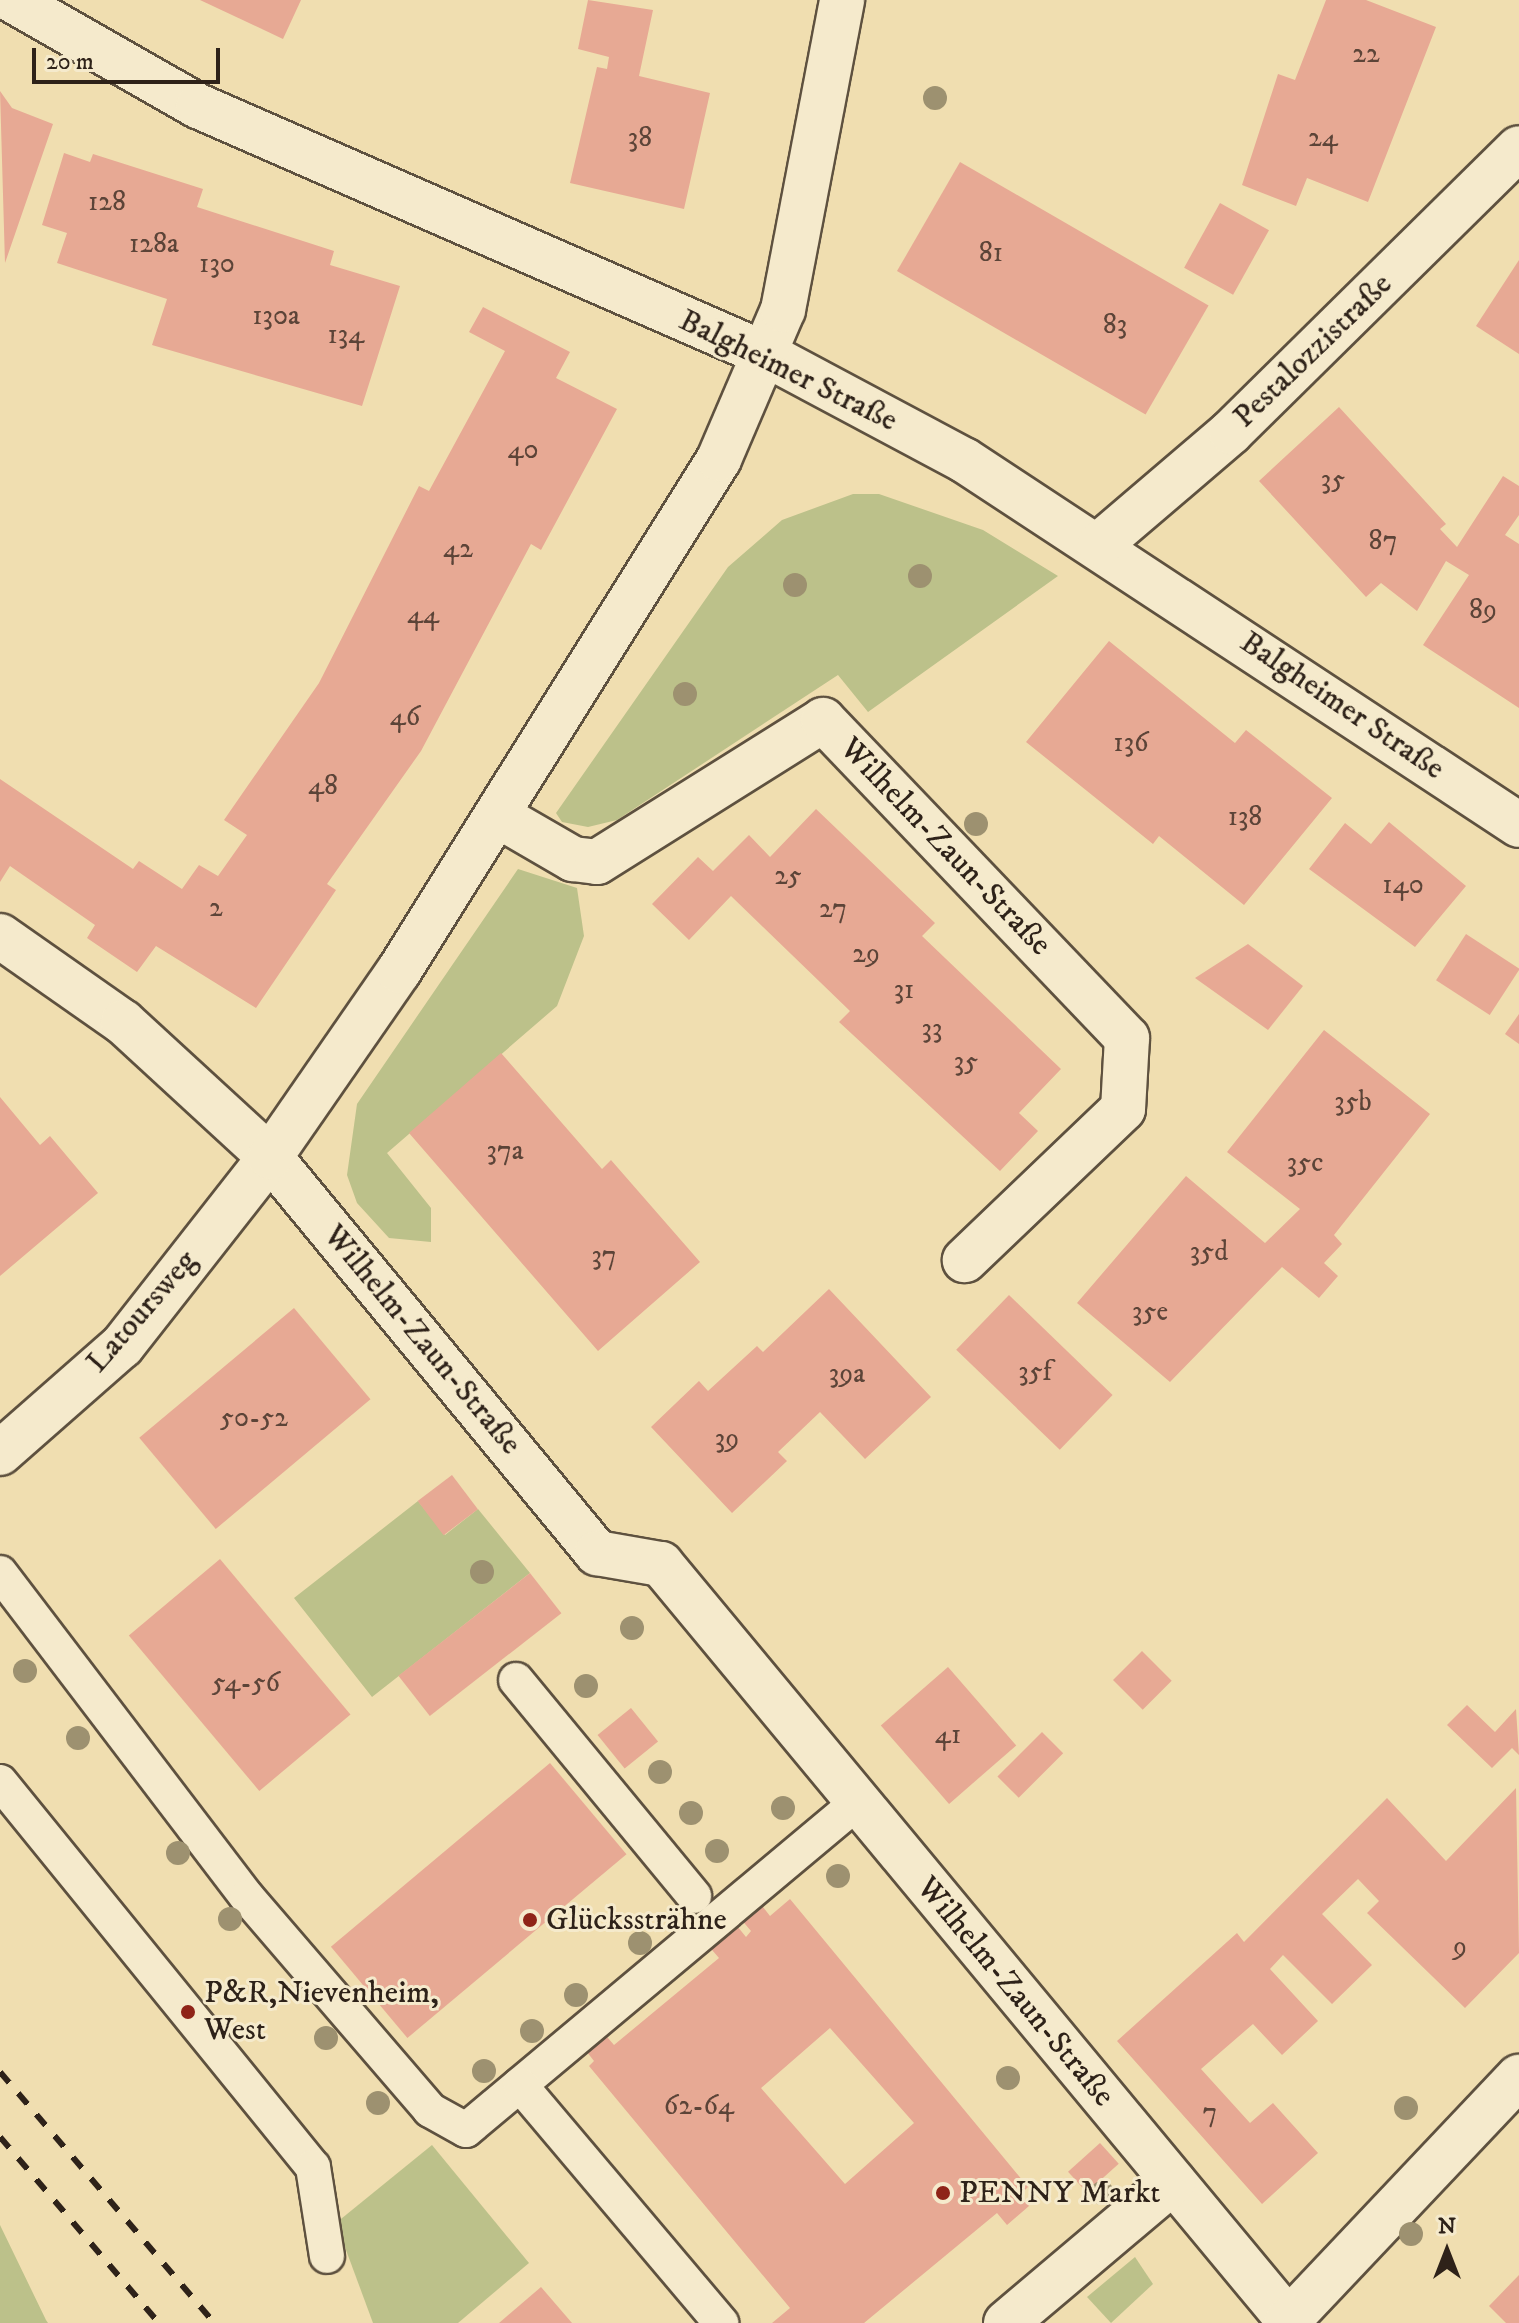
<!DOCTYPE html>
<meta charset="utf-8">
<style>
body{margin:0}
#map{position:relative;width:1519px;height:2323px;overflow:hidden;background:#f0deb0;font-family:"IM FELL DW Pica",serif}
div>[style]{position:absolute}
.green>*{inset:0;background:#bcc18a}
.building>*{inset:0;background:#e7a994;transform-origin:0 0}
.roads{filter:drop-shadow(2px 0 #5e513f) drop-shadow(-2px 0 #5e513f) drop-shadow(0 2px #5e513f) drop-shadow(0 -2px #5e513f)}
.lane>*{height:34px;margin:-17px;padding:0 17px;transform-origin:17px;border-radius:17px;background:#f5eacc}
.street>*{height:44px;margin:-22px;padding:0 22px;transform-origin:22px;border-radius:22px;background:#f5eacc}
.secondary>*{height:44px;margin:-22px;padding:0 22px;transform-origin:22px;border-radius:22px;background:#f5eacc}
.rail>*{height:6px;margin-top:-3px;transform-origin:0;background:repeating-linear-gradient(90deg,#2e2219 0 14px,transparent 0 28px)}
.trees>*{width:24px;height:24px;margin:-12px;border-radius:50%;background:#9d9170}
.dots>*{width:22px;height:22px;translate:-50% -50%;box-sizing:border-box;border:4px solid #f5eacc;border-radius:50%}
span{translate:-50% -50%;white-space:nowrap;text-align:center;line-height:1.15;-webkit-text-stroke:6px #f5eacc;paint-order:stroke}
.number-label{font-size:28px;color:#5c4438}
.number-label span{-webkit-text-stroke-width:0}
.street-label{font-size:32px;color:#2e2219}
.poi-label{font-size:32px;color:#2e2219}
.left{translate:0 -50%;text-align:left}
.north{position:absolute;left:1407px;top:2211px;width:80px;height:80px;-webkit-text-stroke:6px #f5eacc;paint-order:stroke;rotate:0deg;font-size:22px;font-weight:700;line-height:32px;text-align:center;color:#2e2219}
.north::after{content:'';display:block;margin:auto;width:28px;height:36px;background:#2e2219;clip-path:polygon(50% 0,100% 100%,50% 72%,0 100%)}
.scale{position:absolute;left:32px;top:48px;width:188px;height:36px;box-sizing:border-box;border:4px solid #2e2219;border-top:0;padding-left:10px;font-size:24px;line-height:28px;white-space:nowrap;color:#2e2219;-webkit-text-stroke:6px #f5eacc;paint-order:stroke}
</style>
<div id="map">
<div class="green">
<div style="clip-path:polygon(853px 494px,879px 494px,983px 530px,1058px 576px,868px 712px,838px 675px,617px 820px,588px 827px,562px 822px,556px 813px,728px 567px,782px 520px)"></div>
<div style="clip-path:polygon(518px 869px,577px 888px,584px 936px,557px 1006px,387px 1153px,431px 1208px,431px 1242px,389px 1238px,357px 1203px,347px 1175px,357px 1104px)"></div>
<div style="clip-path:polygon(418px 1501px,445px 1535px,478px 1509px,530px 1573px,372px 1697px,294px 1598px)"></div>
<div style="clip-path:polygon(432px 2145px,529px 2263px,458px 2323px,373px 2323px,336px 2223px)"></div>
<div style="clip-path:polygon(0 2225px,46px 2320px,48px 2323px,0 2323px)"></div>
<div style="clip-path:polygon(1135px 2257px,1153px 2284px,1111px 2323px,1087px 2297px)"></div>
</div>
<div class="building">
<div style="clip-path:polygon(200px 0,301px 0,283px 39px)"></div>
<div style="clip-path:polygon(588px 0,653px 10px,639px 76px,710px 93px,684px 209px,570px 183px,597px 67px,607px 69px,609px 57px,578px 49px)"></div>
<div style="clip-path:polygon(1326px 0,1366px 0,1436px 27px,1368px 202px,1307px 178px,1296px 206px,1242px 185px,1278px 74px,1295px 80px)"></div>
<div style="clip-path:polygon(0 91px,12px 108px,53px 124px,5px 263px)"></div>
<div style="clip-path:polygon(64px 153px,90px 162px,93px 154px,203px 189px,197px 207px,334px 251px,330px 265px,400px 286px,362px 406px,152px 345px,167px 299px,57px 263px,67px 233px,42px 225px)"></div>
<div style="left:960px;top:162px;width:287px;height:126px;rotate:30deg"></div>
<div style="left:1220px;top:203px;width:56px;height:74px;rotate:29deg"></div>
<div style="clip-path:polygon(1519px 260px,1519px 354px,1476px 326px)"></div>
<div style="clip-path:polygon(483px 307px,570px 352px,556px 378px,617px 409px,541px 550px,531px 544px,421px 751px,327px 884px,336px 890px,256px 1008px,156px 946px,137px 972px,87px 938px,95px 925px,10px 866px,0 882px,0 779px,133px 869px,139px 861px,182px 889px,199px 865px,218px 876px,247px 835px,224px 820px,319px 683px,419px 486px,429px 491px,505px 351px,469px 332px)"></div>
<div style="clip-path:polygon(1339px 407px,1446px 524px,1440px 529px,1457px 547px,1503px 476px,1519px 486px,1519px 515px,1505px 535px,1519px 544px,1519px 708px,1423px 645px,1469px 575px,1446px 561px,1417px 611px,1381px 583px,1366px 597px,1259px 481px)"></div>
<div style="clip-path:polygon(1109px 641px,1235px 743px,1246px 730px,1332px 798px,1244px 905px,1159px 836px,1153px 844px,1026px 742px)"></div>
<div style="clip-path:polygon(816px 809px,935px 923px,922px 936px,1061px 1069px,1019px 1113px,1038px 1131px,1000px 1171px,839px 1022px,850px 1011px,731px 896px,689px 940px,652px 904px,698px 857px,713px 871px,749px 835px,770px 857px)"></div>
<div style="clip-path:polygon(1389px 822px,1466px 886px,1415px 947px,1309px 869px,1345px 823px,1371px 844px)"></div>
<div style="left:1466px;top:934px;width:64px;height:55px;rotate:33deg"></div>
<div style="clip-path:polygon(1248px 944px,1303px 986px,1268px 1030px,1195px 978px)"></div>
<div style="clip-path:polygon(1519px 1014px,1519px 1044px,1505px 1034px)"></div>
<div style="clip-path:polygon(1324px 1030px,1430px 1114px,1334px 1235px,1342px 1244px,1324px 1263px,1338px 1276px,1319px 1298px,1282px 1267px,1170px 1382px,1077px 1303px,1186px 1176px,1265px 1243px,1300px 1209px,1227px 1152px)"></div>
<div style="clip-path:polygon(501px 1053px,602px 1169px,611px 1160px,700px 1262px,598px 1351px,409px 1133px)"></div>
<div style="clip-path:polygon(0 1097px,40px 1145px,50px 1136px,98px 1193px,0 1276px)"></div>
<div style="clip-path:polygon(829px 1289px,931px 1397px,865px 1459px,820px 1412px,778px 1452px,787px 1461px,732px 1513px,651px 1427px,699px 1381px,708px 1391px,757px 1346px,763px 1352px)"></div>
<div style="left:1009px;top:1295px;width:144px;height:76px;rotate:44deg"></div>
<div style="left:294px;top:1308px;width:119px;height:202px;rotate:50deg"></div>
<div style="left:452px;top:1475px;width:43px;height:43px;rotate:53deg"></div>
<div style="left:220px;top:1559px;width:203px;height:119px;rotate:50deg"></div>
<div style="left:530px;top:1573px;width:51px;height:167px;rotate:52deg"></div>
<div style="left:1142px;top:1651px;width:42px;height:41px;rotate:45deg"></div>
<div style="left:948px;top:1667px;width:104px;height:89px;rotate:49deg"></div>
<div style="clip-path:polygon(1467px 1705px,1495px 1732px,1516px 1709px,1519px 1755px,1512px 1748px,1492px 1768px,1447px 1725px)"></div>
<div style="left:631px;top:1708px;width:43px;height:43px;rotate:51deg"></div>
<div style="left:1042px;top:1732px;width:30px;height:63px;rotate:45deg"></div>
<div style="left:550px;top:1763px;width:119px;height:286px;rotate:50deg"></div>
<div style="clip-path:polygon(1516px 1788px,1519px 1953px,1465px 2008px,1367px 1913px,1379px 1901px,1358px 1879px,1322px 1914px,1372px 1965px,1332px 2004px,1283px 1955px,1270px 1969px,1318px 2021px,1282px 2055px,1253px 2024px,1201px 2069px,1250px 2123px,1273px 2103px,1318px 2153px,1262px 2204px,1117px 2041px,1237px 1933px,1244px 1942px,1387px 1798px,1446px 1861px)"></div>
<div style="clip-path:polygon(evenodd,790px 1899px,1028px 2187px,1020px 2195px,1029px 2206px,1007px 2225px,997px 2213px,864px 2323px,772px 2323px,790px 2308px,589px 2066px,594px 2061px,583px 2047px,602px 2031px,614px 2045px,719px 1958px,706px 1943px,733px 1921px,746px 1937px,751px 1931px,740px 1918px,759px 1902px,770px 1916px,790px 1899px,830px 2028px,914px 2123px,845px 2184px,761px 2088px,830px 2028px)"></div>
<div style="left:1100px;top:2143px;width:28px;height:43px;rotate:48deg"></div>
<div style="clip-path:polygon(1519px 2275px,1519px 2323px,1506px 2323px,1489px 2306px)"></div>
<div style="clip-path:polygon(541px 2287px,572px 2323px,499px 2323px)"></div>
</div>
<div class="roads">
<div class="lane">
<div style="left:0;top:1573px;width:407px;rotate:52.7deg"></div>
<div style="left:247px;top:1897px;width:281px;rotate:49.3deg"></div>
<div style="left:430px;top:2110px;width:41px;rotate:29.1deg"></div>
<div style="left:466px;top:2130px;width:511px;rotate:-39.92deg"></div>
<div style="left:516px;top:1680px;width:280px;rotate:50.5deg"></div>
<div style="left:0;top:1782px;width:496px;rotate:50.9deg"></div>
<div style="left:313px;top:2167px;width:90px;rotate:81.1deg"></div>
<div style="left:520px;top:2085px;width:312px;rotate:49.8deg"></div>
</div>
<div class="street">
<div style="left:12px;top:0;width:214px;rotate:29.7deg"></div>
<div style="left:198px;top:106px;width:621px;rotate:23.63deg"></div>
<div style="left:767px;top:355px;width:223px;rotate:28.1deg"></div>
<div style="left:964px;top:460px;width:664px;rotate:33.33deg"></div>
<div style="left:1100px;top:544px;width:172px;rotate:-40.5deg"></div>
<div style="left:1231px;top:432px;width:404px;rotate:-44.6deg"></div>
<div style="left:497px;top:815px;width:88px;rotate:30.1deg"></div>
<div style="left:573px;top:859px;width:24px;rotate:7deg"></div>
<div style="left:597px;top:862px;width:267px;rotate:-32.1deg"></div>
<div style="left:823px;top:720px;width:440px;rotate:46.3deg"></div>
<div style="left:1127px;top:1038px;width:71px;rotate:93.2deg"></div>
<div style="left:1123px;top:1109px;width:219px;rotate:136.3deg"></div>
<div style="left:0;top:936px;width:150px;rotate:35deg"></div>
<div style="left:123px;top:1022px;width:200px;rotate:42.6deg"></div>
<div style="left:270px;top:1157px;width:514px;rotate:50.45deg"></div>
<div style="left:597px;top:1553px;width:65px;rotate:9.8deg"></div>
<div style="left:661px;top:1564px;width:984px;rotate:50.32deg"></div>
<div style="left:0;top:1453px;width:162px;rotate:-41.3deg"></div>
<div style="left:122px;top:1346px;width:240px;rotate:-51.9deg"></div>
<div style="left:270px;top:1157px;width:226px;rotate:-55.3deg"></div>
<div style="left:399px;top:971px;width:604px;rotate:-57.99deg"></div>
<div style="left:719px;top:459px;width:162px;rotate:-66.8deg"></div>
<div style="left:783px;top:310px;width:316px;rotate:-79.2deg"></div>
<div style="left:1006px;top:2323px;width:219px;rotate:-40.2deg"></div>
</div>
<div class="secondary">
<div style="left:1286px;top:2323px;width:339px;rotate:-46.6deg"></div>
</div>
</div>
<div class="rail">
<div style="left:0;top:2072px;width:330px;rotate:49.5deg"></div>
<div style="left:0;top:2137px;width:245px;rotate:49.5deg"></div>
</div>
<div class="trees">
<div style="left:935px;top:98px"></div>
<div style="left:920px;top:576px"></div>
<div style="left:795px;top:585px"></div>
<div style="left:685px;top:694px"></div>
<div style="left:976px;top:824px"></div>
<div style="left:482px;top:1572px"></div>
<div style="left:632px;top:1628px"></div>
<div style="left:25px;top:1671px"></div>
<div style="left:586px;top:1686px"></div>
<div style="left:78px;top:1738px"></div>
<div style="left:660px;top:1772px"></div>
<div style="left:783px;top:1808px"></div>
<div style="left:691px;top:1813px"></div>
<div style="left:717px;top:1851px"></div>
<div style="left:178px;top:1853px"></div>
<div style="left:838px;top:1876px"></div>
<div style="left:230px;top:1919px"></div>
<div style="left:640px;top:1943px"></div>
<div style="left:576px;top:1995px"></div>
<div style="left:532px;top:2031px"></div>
<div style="left:326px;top:2038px"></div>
<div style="left:484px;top:2071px"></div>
<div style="left:1008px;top:2078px"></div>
<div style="left:378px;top:2103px"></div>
<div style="left:1406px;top:2108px"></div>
<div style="left:1102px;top:2193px"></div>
<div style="left:1411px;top:2234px"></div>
</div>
<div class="dots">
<div style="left:530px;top:1920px;background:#8f2418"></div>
<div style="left:188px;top:2012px;background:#8f2418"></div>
<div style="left:943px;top:2193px;background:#8f2418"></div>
</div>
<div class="number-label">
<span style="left:1366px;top:54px">22</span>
<span style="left:640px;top:138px">38</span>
<span style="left:1323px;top:138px">24</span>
<span style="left:107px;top:202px">128</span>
<span style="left:154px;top:244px">128a</span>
<span style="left:991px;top:253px">81</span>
<span style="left:217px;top:264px">130</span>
<span style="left:276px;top:316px">130a</span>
<span style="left:1115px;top:325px">83</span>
<span style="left:346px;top:335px">134</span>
<span style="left:523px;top:450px">40</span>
<span style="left:1333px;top:480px">35</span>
<span style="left:1383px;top:541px">87</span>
<span style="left:458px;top:549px">42</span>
<span style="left:1483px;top:610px">89</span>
<span style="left:423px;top:615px">44</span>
<span style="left:405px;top:717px">46</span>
<span style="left:1131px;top:743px">136</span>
<span style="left:323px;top:786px">48</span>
<span style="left:1245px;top:817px">138</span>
<span style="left:788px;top:876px">25</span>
<span style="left:1403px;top:885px">140</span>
<span style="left:216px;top:908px">2</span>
<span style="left:833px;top:909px">27</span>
<span style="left:866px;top:954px">29</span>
<span style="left:904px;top:990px">31</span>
<span style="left:932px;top:1029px">33</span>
<span style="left:966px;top:1062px">35</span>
<span style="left:1353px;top:1102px">35b</span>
<span style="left:505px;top:1151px">37a</span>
<span style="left:1305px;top:1163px">35c</span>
<span style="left:1209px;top:1252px">35d</span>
<span style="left:604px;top:1256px">37</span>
<span style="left:1150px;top:1312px">35e</span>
<span style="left:1035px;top:1372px">35f</span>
<span style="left:847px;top:1374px">39a</span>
<span style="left:254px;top:1418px">50-52</span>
<span style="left:727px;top:1439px">39</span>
<span style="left:246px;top:1683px">54-56</span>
<span style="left:948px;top:1735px">41</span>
<span style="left:1460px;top:1947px">9</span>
<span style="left:699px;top:2106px">62-64</span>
<span style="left:1210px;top:2113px">7</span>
</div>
<div class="street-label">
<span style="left:1313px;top:351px;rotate:-44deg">Pestalozzistraße</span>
<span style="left:788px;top:371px;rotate:26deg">Balgheimer Straße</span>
<span style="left:1342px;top:706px;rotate:34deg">Balgheimer Straße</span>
<span style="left:945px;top:847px;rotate:46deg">Wilhelm-Zaun-Straße</span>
<span style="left:142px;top:1312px;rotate:-49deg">Latoursweg</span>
<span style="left:422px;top:1340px;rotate:50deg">Wilhelm-Zaun-Straße</span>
<span style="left:1015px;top:1992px;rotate:50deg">Wilhelm-Zaun-Straße</span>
</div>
<div class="poi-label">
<span class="left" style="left:546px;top:1920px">Glückssträhne</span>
<span class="left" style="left:204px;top:2012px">P&amp;R,Nievenheim,<br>West</span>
<span class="left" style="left:959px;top:2193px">PENNY Markt</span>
</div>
<div class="north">N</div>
<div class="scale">20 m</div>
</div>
